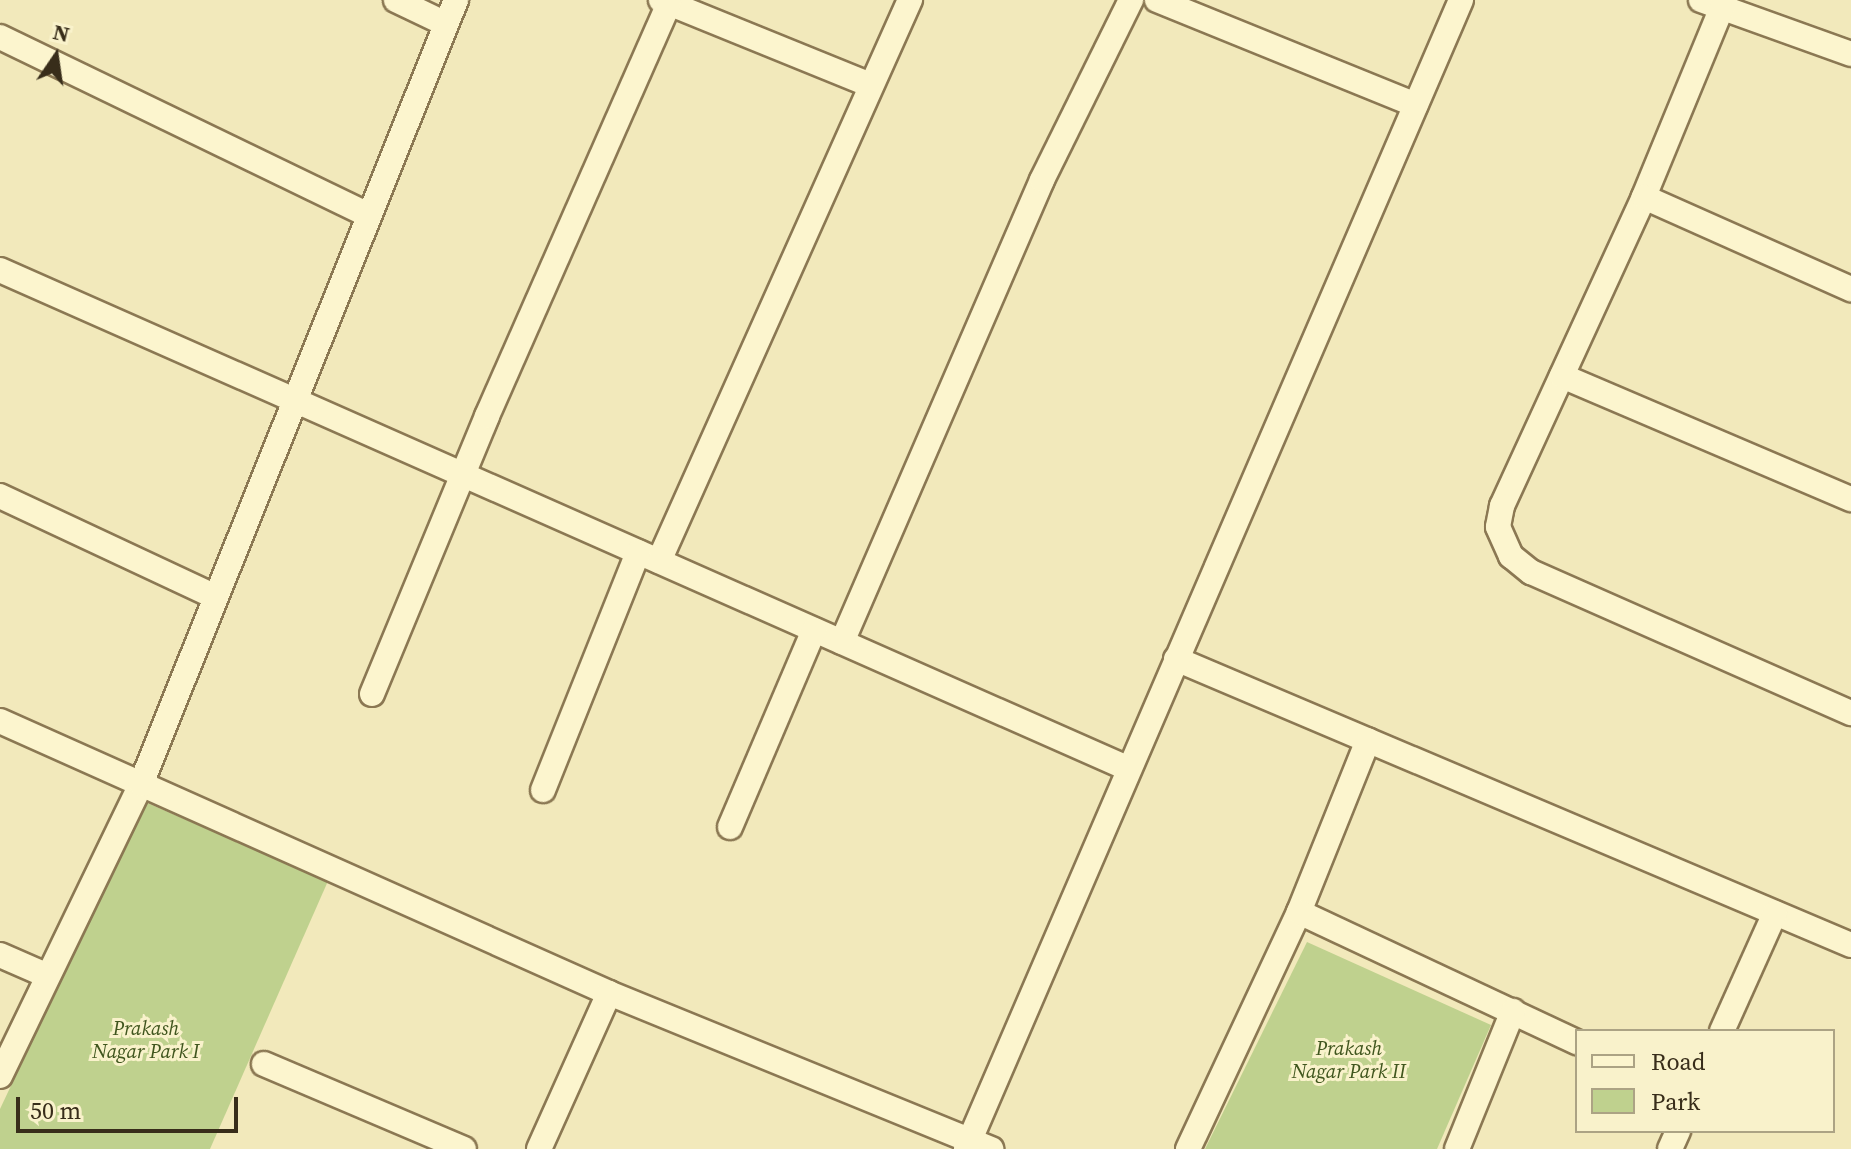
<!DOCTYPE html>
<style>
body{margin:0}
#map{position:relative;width:1851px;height:1149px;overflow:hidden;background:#f2e9bb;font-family:"Source Serif 4",serif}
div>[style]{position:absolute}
.green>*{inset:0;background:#bfd18e}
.roads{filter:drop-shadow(2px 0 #8b7853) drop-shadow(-2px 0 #8b7853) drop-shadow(0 2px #8b7853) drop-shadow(0 -2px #8b7853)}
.street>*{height:24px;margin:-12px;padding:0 12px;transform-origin:12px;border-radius:12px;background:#fcf5ce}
span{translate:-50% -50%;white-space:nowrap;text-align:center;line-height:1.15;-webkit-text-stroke:6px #f9f2cb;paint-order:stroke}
.park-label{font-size:20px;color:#40561e;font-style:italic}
.legend{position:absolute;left:1575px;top:1029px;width:260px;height:104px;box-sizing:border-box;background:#f9f2cb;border:2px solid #aca384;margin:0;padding:10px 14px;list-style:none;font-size:24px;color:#382d1a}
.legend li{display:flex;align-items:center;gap:16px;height:40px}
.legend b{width:40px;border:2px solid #aca384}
.north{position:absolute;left:16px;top:16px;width:80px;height:80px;-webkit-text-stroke:6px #f9f2cb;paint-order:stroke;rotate:13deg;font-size:22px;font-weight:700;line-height:32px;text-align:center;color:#382d1a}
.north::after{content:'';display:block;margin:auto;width:28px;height:36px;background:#382d1a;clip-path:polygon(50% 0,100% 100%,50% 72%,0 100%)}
.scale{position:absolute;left:16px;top:1097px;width:222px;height:36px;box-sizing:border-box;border:4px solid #382d1a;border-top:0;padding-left:10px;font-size:24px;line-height:28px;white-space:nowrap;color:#382d1a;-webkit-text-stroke:6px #f9f2cb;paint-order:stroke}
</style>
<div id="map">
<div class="green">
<div style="clip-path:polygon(145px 802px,328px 881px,210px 1149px,0 1149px,0 1109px)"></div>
<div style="clip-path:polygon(1307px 942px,1491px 1025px,1437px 1149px,1205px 1149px)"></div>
</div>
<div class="roads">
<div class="street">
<div style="left:396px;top:0;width:55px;rotate:25.6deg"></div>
<div style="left:661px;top:0;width:223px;rotate:22.1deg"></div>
<div style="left:1157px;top:0;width:279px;rotate:22.1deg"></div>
<div style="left:1701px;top:0;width:159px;rotate:19.8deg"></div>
<div style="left:1725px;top:0;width:213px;rotate:112.4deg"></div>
<div style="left:1644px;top:197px;width:340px;rotate:114.7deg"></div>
<div style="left:1502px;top:506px;width:21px;rotate:101deg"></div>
<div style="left:1498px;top:527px;width:32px;rotate:66deg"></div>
<div style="left:1511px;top:556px;width:26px;rotate:39deg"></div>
<div style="left:1531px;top:572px;width:350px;rotate:23.8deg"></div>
<div style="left:0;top:37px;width:410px;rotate:25.8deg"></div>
<div style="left:1644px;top:197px;width:227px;rotate:24deg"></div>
<div style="left:0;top:270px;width:1234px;rotate:23.84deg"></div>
<div style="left:1562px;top:376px;width:314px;rotate:23.1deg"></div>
<div style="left:0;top:496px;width:238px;rotate:25.1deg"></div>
<div style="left:659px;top:561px;width:615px;rotate:-65.9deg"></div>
<div style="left:842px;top:642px;width:503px;rotate:-66.59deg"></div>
<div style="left:1042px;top:180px;width:201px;rotate:-63.7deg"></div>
<div style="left:1176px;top:659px;width:733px;rotate:22.96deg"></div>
<div style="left:372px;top:694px;width:301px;rotate:-67.5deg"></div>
<div style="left:487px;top:416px;width:450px;rotate:-66.2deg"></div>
<div style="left:0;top:721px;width:667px;rotate:24.07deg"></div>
<div style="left:609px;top:993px;width:413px;rotate:22.2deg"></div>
<div style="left:543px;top:790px;width:256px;rotate:-68.2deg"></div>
<div style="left:730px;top:827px;width:214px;rotate:-66.9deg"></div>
<div style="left:1299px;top:912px;width:185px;rotate:-68.1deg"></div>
<div style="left:0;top:955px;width:52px;rotate:23.6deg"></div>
<div style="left:1722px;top:1031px;width:129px;rotate:-65.8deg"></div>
<div style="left:264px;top:1064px;width:217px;rotate:23deg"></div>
<div style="left:0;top:1076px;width:324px;rotate:-64.2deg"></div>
<div style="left:141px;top:784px;width:845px;rotate:-68.11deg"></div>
<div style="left:539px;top:1149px;width:171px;rotate:-65.8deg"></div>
<div style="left:966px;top:1149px;width:1251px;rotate:-66.69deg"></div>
<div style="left:1188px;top:1149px;width:262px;rotate:-64.9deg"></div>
<div style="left:1299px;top:912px;width:307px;rotate:25.1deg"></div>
<div style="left:1457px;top:1149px;width:149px;rotate:-67.9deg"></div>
<div style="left:1670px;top:1149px;width:20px;rotate:-66deg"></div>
</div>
</div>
<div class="park-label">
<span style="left:146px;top:1040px">Prakash<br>Nagar Park I</span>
<span style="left:1349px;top:1060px">Prakash<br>Nagar Park II</span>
</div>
<ul class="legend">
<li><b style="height:10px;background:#fcf5ce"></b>Road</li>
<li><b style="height:22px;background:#bfd18e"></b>Park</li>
</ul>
<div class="north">N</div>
<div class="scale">50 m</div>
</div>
